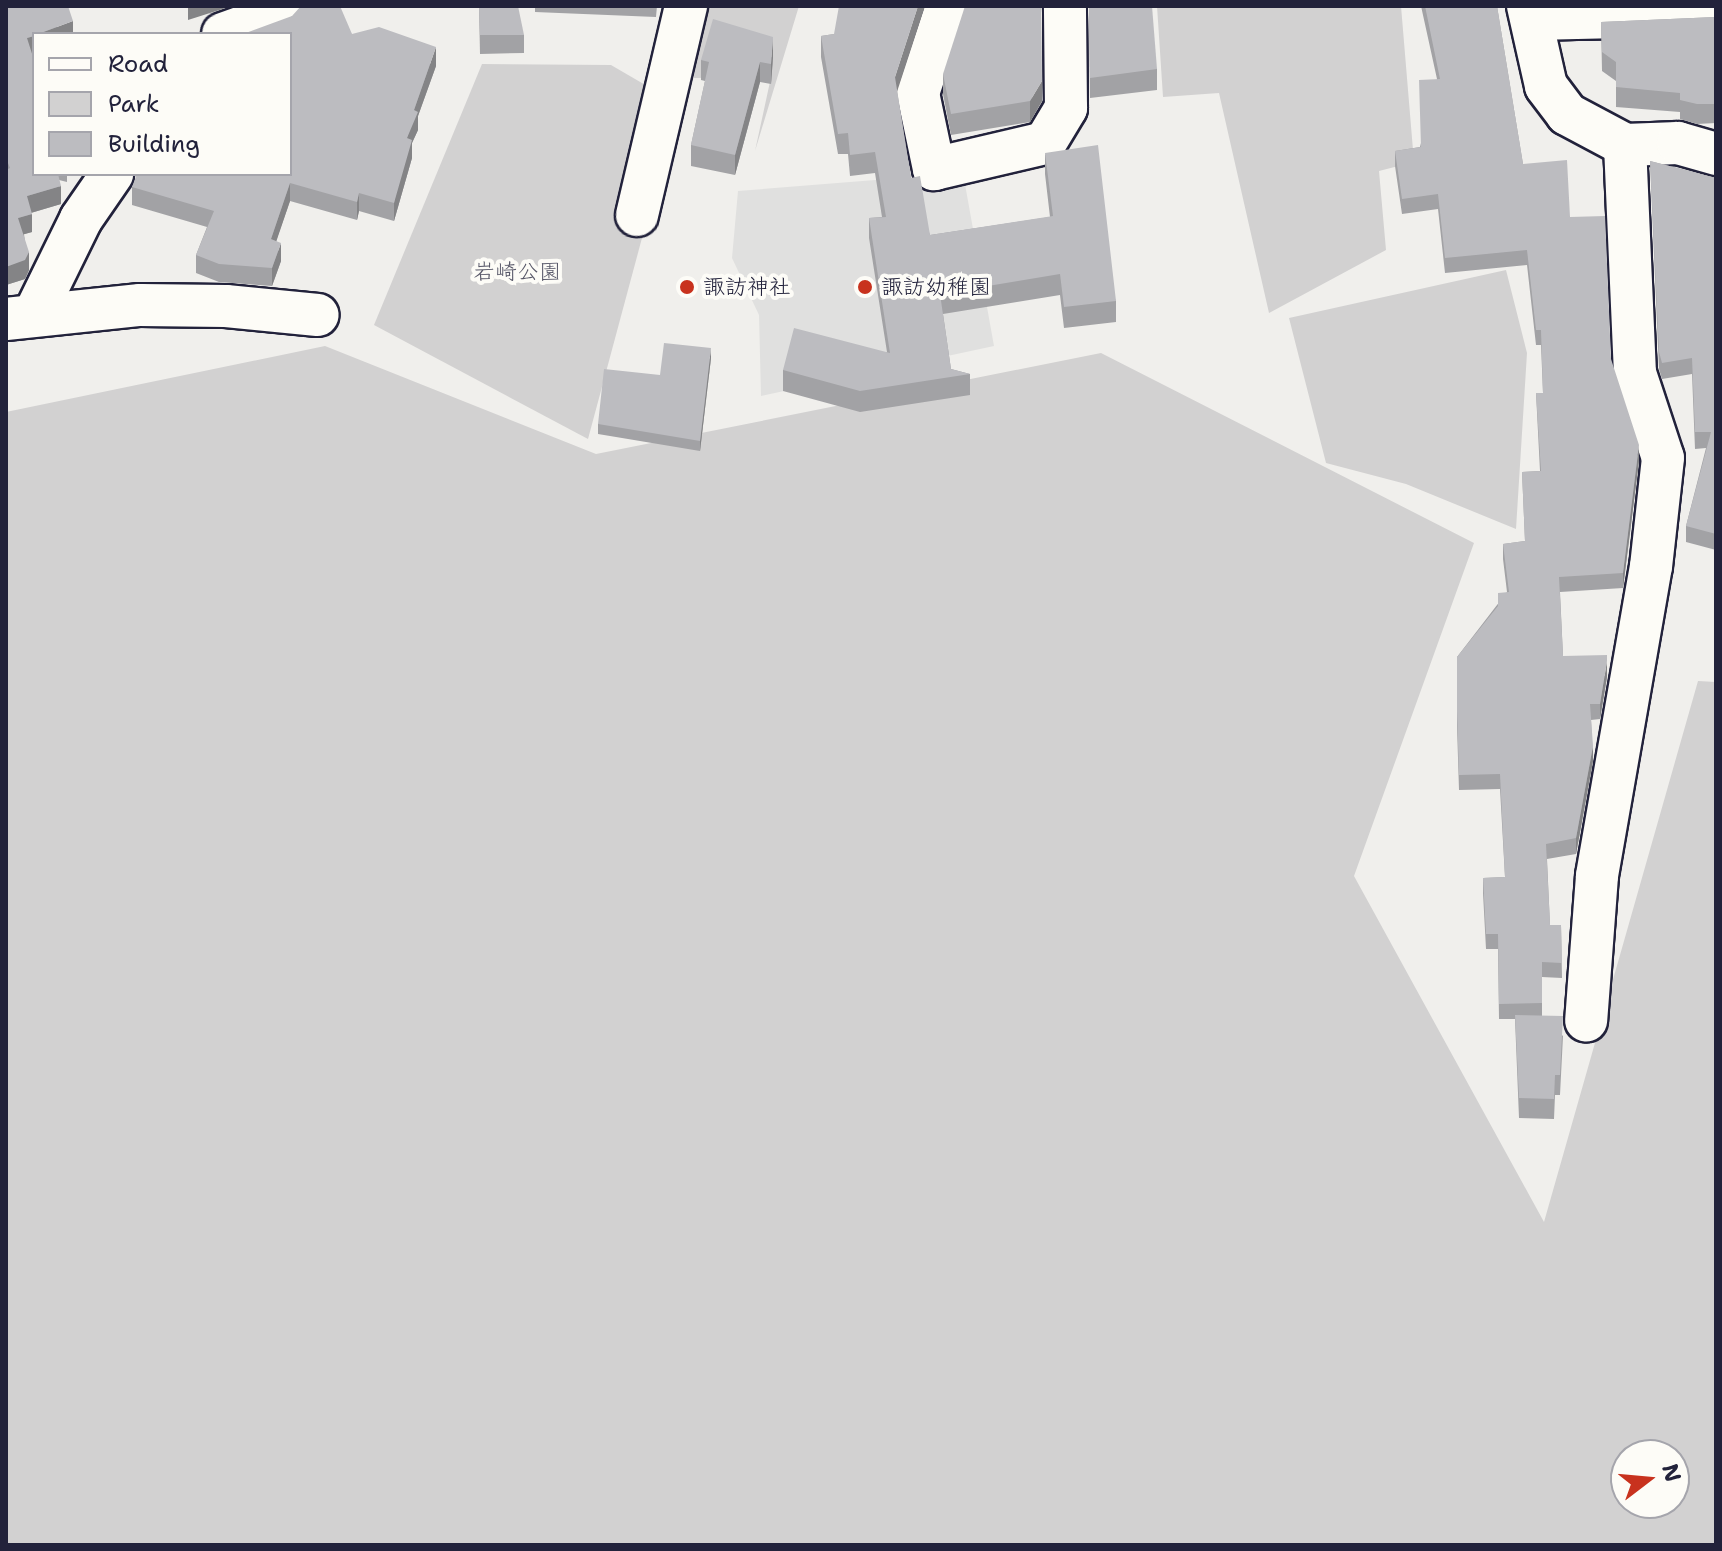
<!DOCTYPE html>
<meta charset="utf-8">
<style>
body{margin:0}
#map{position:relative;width:1722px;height:1551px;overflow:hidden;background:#f0efec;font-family:"Shantell Sans","Klee One",sans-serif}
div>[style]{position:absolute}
.built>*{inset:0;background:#e0e0df}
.green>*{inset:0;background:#d2d1d1}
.roads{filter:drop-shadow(2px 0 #22223b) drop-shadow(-2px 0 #22223b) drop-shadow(0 2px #22223b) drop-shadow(0 -2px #22223b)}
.street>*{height:42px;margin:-21px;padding:0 21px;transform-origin:21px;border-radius:21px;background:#fdfcf7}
.wall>*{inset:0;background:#a2a2a5}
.shaded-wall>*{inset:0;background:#848486}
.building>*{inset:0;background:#bcbcc0}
.dots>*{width:22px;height:22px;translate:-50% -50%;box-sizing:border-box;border:4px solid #fdfcf7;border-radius:50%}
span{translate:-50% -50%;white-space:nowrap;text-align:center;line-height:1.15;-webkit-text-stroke:8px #fdfcf7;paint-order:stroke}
.park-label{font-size:22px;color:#575768}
.poi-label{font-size:22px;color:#22223b}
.left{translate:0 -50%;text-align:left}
.frame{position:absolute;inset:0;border:8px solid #22223b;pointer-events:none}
.legend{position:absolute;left:32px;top:32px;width:260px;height:144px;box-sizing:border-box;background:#fdfcf7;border:2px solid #a5a5ac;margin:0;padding:10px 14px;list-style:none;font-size:24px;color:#22223b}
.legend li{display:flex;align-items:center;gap:16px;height:40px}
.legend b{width:40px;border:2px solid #a5a5ac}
.north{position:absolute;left:1610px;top:1439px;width:80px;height:80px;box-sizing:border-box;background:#fdfcf7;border:2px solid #a5a5ac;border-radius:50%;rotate:74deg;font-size:22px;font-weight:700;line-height:32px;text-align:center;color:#22223b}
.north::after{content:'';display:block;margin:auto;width:28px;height:36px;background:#c8321e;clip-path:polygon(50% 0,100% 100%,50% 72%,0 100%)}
</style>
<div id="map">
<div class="built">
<div style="clip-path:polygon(963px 173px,994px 346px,761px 396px,759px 315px,732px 258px,738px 191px)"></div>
</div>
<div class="green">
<div style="clip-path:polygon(712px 6px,799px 6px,755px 151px,771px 77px,694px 78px,696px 28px)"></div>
<div style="clip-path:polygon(1157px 6px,1401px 6px,1414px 162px,1379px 171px,1386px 250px,1269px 313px,1219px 93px,1163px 97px)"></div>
<div style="clip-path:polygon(482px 64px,611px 65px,678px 104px,588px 439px,374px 325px)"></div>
<div style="clip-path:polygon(1506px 270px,1527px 353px,1516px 529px,1406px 484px,1326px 463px,1289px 318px)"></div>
<div style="clip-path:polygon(evenodd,325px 346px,596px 454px,1101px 353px,1474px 543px,1354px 876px,1544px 1222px,1698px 681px,1716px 682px,1716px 1545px,6px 1545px,6px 412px,325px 346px,1626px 1455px,1674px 1455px,1674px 1503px,1626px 1503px,1626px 1455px)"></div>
</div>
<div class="roads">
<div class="street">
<div style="left:947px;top:6px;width:92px;rotate:108.4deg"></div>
<div style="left:918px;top:93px;width:78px;rotate:78.1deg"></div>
<div style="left:934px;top:169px;width:114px;rotate:-13.2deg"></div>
<div style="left:1045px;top:143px;width:41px;rotate:-59deg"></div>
<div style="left:1066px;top:108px;width:102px;rotate:-90.6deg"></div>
<div style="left:1528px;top:6px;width:82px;rotate:77.3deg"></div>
<div style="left:1546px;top:86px;width:35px;rotate:53deg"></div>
<div style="left:1567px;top:114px;width:66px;rotate:28.1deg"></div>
<div style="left:1625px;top:145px;width:228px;rotate:87.5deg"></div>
<div style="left:1635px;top:373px;width:89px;rotate:71.8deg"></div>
<div style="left:1663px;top:458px;width:109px;rotate:96.3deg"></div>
<div style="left:1651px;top:566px;width:315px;rotate:99.9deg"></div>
<div style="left:1597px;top:876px;width:145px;rotate:94.3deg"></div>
<div style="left:1534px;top:19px;width:182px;rotate:-1.3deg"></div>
<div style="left:223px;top:34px;width:65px;rotate:-19.8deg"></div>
<div style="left:1625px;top:145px;width:53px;rotate:-2.2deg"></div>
<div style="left:1678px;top:143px;width:40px;rotate:16deg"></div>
<div style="left:637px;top:215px;width:215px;rotate:-76.8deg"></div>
<div style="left:34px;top:315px;width:107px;rotate:-63.9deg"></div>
<div style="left:81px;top:219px;width:55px;rotate:-55.4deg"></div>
<div style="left:6px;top:319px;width:135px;rotate:-6deg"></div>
<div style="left:140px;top:305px;width:86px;rotate:0.7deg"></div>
<div style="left:226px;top:306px;width:92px;rotate:5.6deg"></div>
</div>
</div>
<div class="wall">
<div style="clip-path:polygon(6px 6px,73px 34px,34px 34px,34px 54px,32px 55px,34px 174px,67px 174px,67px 182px,59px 180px,61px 204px,31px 213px,32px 232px,24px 234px,29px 270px,25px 279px,6px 285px)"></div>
<div style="clip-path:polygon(479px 6px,524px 35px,524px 53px,480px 54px)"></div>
<div style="clip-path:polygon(535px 6px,657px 6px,656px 17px,535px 12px)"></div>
<div style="clip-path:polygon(1089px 6px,1157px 69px,1157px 90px,1090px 98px)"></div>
<div style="clip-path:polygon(1421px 6px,1497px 6px,1523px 164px,1570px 217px,1639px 461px,1623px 588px,1560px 592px,1563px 656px,1607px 677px,1600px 719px,1591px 720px,1593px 761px,1576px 854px,1547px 859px,1550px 925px,1561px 925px,1562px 978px,1542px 977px,1542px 1016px,1563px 1036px,1560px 1095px,1555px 1095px,1554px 1119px,1519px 1118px,1515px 1019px,1499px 1019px,1498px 949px,1486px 949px,1483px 893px,1483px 878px,1505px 877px,1500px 789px,1459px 790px,1457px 726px,1457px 657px,1507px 592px,1503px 559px,1503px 544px,1525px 541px,1522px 472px,1540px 471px,1536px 393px,1543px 393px,1541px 345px,1536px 345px,1527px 265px,1445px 273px,1438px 209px,1402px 214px,1395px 166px,1395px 151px,1420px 147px,1437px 79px)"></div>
<div style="clip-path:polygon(292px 16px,352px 34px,436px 66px,418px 116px,418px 130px,412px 143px,412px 158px,394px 221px,359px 211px,357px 220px,290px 201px,276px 241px,281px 261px,272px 286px,219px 282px,196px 273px,196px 255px,207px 227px,132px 205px,132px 187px)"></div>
<div style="clip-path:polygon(1716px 17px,1716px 123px,1697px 124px,1680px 119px,1680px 112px,1616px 107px,1616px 81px,1602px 71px,1601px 22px)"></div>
<div style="clip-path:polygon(834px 34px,897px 91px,911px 178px,930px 235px,1050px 217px,1045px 174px,1045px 153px,1116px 301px,1116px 322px,1064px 328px,1060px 295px,943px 314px,951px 369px,970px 374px,970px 395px,860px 412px,783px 391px,783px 370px,887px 352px,869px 238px,869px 218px,882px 217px,875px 173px,850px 176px,848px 154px,838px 154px,821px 57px,821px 36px)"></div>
<div style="clip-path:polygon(773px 57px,771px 84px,760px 82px,735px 175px,691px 166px,691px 145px,705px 81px,701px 80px,701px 60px)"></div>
<div style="clip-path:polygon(943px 74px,1042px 101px,1030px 122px,951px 135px,943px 94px)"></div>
<div style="clip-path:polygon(1650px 161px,1716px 178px,1716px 550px,1686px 542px,1686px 526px,1706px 448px,1695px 449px,1692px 374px,1662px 379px,1659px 369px)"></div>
<div style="clip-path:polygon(711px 358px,700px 451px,598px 434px,598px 424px,660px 375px)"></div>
</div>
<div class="shaded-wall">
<div style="clip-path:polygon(188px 6px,232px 6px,188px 20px)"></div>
<div style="clip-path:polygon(918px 6px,925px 6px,895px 98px,895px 77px)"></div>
<div style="clip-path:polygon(73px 21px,73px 34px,38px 34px)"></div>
<div style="clip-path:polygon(34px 36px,34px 54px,27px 57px,27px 38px)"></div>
<div style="clip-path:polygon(773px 37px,773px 57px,771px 84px,771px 64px)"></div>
<div style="clip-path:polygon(436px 47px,436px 66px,418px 116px,418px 130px,412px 143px,412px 158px,394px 221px,394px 203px,407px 138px,414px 110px)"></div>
<div style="clip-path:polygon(760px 62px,760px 82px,735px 175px,735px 155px)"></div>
<div style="clip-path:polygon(1042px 81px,1042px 101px,1030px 122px,1030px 101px)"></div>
<div style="clip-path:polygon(290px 183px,290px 201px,271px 257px,271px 239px)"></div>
<div style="clip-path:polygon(61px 186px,61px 204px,27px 214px,27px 196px)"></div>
<div style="clip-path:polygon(359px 193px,359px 211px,357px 220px,357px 202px)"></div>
<div style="clip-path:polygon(32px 214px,32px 232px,18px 236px,18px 218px)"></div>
<div style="clip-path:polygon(281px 243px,281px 261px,272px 286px,272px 268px)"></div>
<div style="clip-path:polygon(29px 252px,29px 270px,25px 279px,6px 285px,6px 267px)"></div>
<div style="clip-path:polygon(711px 348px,711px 358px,700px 451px,700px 441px)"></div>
<div style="clip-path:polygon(1639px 445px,1639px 461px,1623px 588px,1623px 573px)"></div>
<div style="clip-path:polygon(1607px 661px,1607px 677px,1600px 719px,1600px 704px)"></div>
<div style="clip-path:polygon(1593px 746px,1593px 761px,1576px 854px,1576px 838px)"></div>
</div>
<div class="building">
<div style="clip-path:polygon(6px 6px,68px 6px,73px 21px,38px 34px,34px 34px,34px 36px,27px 38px,34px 60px,34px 174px,58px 174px,61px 186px,27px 196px,32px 214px,18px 218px,29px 252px,25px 260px,6px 267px,6px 170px,10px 168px,6px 158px)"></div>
<div style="clip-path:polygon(301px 6px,340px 6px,352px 34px,379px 27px,436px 47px,414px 110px,418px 112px,407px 138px,412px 140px,394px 203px,359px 193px,357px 202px,290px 183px,271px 239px,281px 243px,272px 268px,219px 264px,196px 255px,214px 211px,132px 187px,137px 174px,290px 174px,290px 34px,243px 34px,292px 16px)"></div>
<div style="clip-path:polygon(479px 6px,518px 6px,524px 35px,480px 35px)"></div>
<div style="clip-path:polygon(839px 6px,918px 6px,895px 77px,911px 178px,920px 176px,930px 235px,1053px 216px,1045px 153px,1098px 145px,1116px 301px,1064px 307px,1060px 274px,940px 294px,951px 369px,970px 374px,860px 391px,783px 370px,794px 328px,890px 353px,869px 218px,886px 217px,875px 152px,850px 155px,848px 133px,838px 134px,821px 36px,834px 34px)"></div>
<div style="clip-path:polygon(965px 6px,1041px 6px,1042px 81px,1030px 101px,951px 114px,943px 74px)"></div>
<div style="clip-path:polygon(1089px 6px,1152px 6px,1157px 69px,1090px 78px)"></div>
<div style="clip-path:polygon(1425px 6px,1497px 6px,1523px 164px,1567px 160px,1570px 217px,1605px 216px,1611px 359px,1639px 445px,1623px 573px,1559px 577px,1563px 656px,1607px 655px,1607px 661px,1600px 704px,1590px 704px,1593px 746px,1576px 838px,1546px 844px,1550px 925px,1561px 925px,1562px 963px,1542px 962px,1542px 1003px,1499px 1004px,1498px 934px,1486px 934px,1483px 878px,1505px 877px,1500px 774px,1459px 775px,1457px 711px,1457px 657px,1498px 606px,1498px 593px,1509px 592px,1503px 544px,1525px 541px,1522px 472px,1541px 471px,1536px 393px,1543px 393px,1541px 330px,1536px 330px,1527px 250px,1445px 258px,1438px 194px,1402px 199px,1395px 151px,1421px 147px,1419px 80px,1440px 79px)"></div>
<div style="clip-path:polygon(1716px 17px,1716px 104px,1697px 104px,1680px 100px,1680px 93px,1616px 87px,1616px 62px,1602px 52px,1601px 22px)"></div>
<div style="clip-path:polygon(713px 19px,773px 37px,771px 64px,760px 62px,735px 155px,691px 145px,709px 62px,701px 60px)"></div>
<div style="clip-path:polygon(1650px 161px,1716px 178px,1716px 534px,1686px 526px,1711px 432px,1695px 432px,1692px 358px,1662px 363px,1659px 352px)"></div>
<div style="clip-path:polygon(664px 343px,711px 348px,700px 441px,598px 424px,604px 369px,660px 375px)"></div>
<div style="clip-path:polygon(1515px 1015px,1563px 1016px,1560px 1075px,1555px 1075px,1554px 1099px,1519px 1098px)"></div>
</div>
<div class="dots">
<div style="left:687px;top:287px;background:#c8321e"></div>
<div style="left:865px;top:287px;background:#c8321e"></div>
</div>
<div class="park-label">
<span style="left:517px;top:272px">岩崎公園</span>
</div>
<div class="poi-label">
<span class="left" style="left:703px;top:287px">諏訪神社</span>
<span class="left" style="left:881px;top:287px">諏訪幼稚園</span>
</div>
<div class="frame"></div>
<ul class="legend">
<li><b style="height:10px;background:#fdfcf7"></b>Road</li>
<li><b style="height:22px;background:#d2d1d1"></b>Park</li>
<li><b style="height:22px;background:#bcbcc0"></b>Building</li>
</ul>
<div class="north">N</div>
</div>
